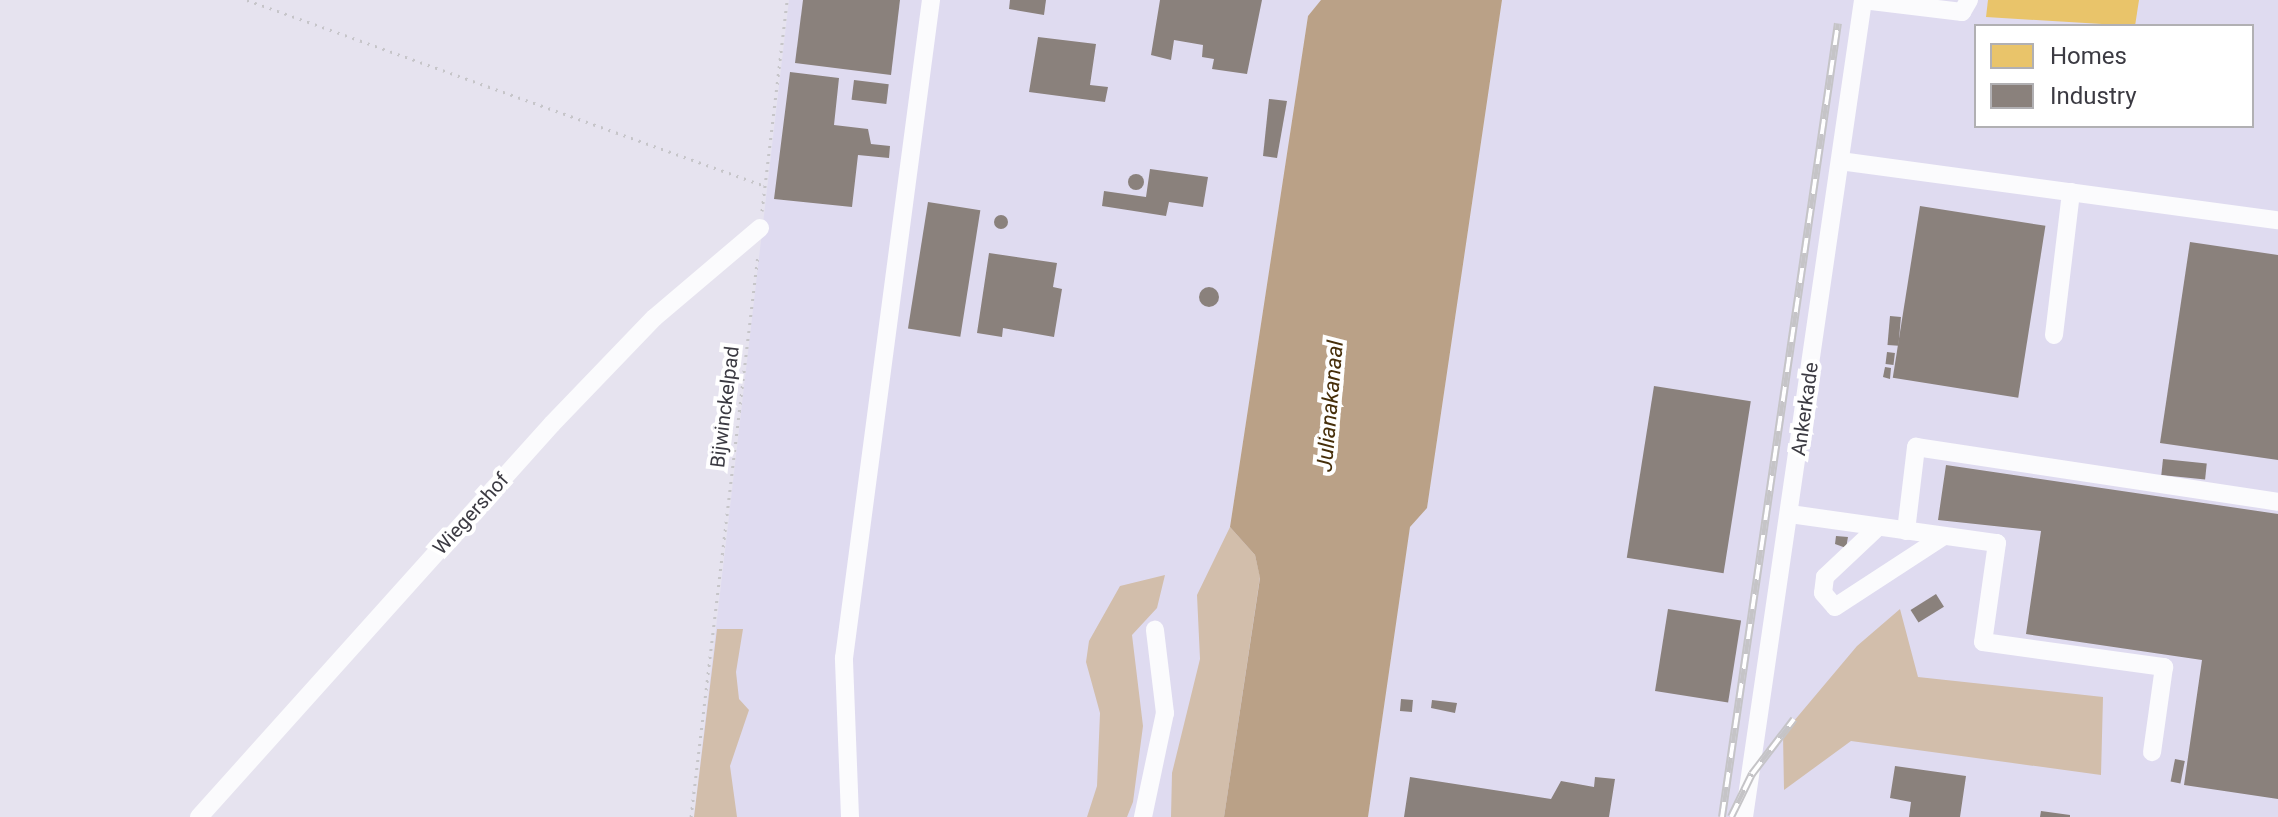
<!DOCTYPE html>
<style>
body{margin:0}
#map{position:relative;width:2278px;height:817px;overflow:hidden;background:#e6e3ef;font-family:Roboto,sans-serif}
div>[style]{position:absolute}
.built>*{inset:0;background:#dfdbf0}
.forest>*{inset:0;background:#d2beab}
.water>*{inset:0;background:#baa187}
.homes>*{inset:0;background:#e9c46a}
.industry>*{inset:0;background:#8a817c;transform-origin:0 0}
.round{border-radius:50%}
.path>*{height:3px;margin-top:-1.5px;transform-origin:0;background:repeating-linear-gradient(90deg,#c6c5c9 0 2px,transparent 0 8px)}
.minor>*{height:18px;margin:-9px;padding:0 9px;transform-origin:9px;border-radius:9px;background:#fbfbfd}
.rail>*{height:8px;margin-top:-4px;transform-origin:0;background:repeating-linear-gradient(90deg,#fff 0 15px,#c5c4c7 0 30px);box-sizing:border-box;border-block:2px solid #c5c4c7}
span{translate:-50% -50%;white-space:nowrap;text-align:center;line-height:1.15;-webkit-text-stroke:8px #fff;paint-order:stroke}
.street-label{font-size:20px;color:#3b3a42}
.water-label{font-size:22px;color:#462e09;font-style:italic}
.legend{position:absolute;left:1974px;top:24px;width:280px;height:104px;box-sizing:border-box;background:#fff;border:2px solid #b1b0b3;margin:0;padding:10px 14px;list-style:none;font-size:24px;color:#3b3a42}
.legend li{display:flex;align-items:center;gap:16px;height:40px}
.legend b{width:40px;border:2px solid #b1b0b3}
</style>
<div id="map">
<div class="built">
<div style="clip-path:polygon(789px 0,1321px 0,1308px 16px,1230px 527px,1244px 538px,1260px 577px,1224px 817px,694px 817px)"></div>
<div style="clip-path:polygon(evenodd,1502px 0,2278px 0,2278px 817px,1368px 817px,1410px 527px,1427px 508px,1502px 0,1976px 26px,2252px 26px,2252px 126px,1976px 126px,1976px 26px)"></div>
</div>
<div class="forest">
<div style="clip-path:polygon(1230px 527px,1255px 555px,1260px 577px,1224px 817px,1171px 817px,1172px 773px,1200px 659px,1197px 595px)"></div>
<div style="clip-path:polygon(1165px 575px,1157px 608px,1132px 635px,1143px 726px,1133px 802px,1127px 817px,1087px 817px,1097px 786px,1100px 713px,1086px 662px,1089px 641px,1120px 586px)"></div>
<div style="clip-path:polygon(1900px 609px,1918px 677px,2103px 697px,2101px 775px,1851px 741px,1784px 790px,1783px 734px,1857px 646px)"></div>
<div style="clip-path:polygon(717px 629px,743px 629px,736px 672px,739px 699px,749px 710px,730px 766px,737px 817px,694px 817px)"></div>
</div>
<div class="water">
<div style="clip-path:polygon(1321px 0,1502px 0,1427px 508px,1410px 527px,1368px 817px,1224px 817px,1260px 578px,1255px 555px,1230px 527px,1308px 16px)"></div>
</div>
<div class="homes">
<div style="clip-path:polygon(1988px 0,2139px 0,2135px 26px,1986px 17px)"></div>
</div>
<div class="industry">
<div style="clip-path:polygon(803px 0,900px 0,891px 75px,795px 63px)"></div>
<div style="clip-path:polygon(1010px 0,1046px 0,1044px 15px,1009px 9px)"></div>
<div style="clip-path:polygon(1160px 0,1262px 0,1247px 74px,1212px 69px,1214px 59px,1202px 57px,1203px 45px,1174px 40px,1171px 60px,1151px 55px)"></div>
<div style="clip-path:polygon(1038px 37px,1096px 44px,1090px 85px,1108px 87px,1105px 102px,1029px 92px)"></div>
<div style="clip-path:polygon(790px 72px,839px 78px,834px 125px,868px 129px,871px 144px,890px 146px,889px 158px,858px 155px,852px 207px,774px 199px)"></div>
<div style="left:854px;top:80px;width:35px;height:20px;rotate:7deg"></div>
<div style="clip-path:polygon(1269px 99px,1287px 101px,1277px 158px,1263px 156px)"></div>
<div style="clip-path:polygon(1150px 169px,1208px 177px,1203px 207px,1169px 202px,1166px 216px,1102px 206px,1104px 191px,1146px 197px)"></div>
<div class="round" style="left:1128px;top:174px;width:16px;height:16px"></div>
<div style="left:928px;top:202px;width:53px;height:128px;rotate:9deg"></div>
<div style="left:1920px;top:206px;width:127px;height:174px;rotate:9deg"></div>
<div class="round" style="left:994px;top:215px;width:14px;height:14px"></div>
<div style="clip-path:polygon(2190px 242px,2278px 255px,2278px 460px,2160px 443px)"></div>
<div style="clip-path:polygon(989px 253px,1057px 263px,1053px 287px,1062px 289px,1054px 337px,1003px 328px,1002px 337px,977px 333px)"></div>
<div class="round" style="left:1199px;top:287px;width:20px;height:20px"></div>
<div style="left:1890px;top:316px;width:11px;height:29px;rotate:5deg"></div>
<div style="left:1887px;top:352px;width:8px;height:12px;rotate:7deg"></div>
<div style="clip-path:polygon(1885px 367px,1891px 368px,1890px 379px,1883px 377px)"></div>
<div style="left:1654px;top:386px;width:98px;height:174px;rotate:9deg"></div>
<div style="left:2163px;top:459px;width:44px;height:16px;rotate:6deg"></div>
<div style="clip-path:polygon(1946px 465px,2278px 514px,2278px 799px,2184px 785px,2202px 660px,2026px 634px,2041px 531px,1938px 520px)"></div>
<div style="clip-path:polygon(1836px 536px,1848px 537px,1846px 548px,1835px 544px)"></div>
<div style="left:1936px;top:594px;width:15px;height:30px;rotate:58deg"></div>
<div style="left:1668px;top:609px;width:74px;height:83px;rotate:9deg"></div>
<div style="left:1401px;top:699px;width:12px;height:12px;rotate:5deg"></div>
<div style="clip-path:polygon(1432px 700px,1457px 703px,1455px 713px,1431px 708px)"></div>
<div style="left:2175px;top:759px;width:10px;height:23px;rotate:11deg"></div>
<div style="clip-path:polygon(1895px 766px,1966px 776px,1960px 817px,1909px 817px,1911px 802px,1890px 798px)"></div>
<div style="clip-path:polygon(1410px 777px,1551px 799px,1561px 781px,1594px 787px,1595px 777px,1615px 779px,1609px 817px,1404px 817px)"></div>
<div style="clip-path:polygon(2041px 811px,2070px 815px,2070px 817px,2040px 817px)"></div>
</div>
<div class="path">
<div style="left:247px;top:0;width:550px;rotate:19.75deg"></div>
<div style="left:762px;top:211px;width:212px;rotate:-83.2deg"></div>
<div style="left:691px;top:817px;width:567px;rotate:-83.21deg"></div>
</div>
<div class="minor">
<div style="left:1863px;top:0;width:100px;rotate:6.9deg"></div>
<div style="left:1962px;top:12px;width:14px;rotate:-60deg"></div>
<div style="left:1840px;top:161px;width:442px;rotate:7.7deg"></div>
<div style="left:2054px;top:335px;width:144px;rotate:-83.2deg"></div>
<div style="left:1790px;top:514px;width:209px;rotate:8deg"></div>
<div style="left:1997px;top:543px;width:100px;rotate:98deg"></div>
<div style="left:1983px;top:642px;width:183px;rotate:7.9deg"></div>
<div style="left:2164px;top:667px;width:86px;rotate:98deg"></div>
<div style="left:1878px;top:527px;width:73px;rotate:136.7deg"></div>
<div style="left:1825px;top:577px;width:16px;rotate:97deg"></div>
<div style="left:1823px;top:593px;width:18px;rotate:49deg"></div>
<div style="left:1835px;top:607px;width:130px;rotate:-33.1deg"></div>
<div style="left:1906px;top:531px;width:85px;rotate:-83.2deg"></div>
<div style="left:1916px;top:447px;width:366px;rotate:8.6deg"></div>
<div style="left:199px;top:817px;width:528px;rotate:-48.07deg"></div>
<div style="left:552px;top:424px;width:147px;rotate:-46.1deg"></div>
<div style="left:654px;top:318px;width:139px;rotate:-40.3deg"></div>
<div style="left:850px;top:817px;width:159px;rotate:-92.2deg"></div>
<div style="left:844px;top:658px;width:664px;rotate:-82.47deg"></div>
<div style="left:1143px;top:817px;width:106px;rotate:-78.1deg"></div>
<div style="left:1165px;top:713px;width:84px;rotate:-96.9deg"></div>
<div style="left:1744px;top:817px;width:826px;rotate:-81.71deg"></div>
</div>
<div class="rail">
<div style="left:1722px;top:817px;width:802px;rotate:-81.69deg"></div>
<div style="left:1731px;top:817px;width:48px;rotate:-64deg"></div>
<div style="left:1752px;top:774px;width:69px;rotate:-52.6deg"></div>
</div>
<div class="street-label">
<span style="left:725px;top:407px;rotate:-83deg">Bijwinckelpad</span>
<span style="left:1805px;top:409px;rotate:-82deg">Ankerkade</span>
<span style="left:471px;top:514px;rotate:-48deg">Wiegershof</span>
</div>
<div class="water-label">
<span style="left:1330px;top:406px;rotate:-85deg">Julianakanaal</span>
</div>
<ul class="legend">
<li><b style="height:22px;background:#e9c46a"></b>Homes</li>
<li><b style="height:22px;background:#8a817c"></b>Industry</li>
</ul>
</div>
